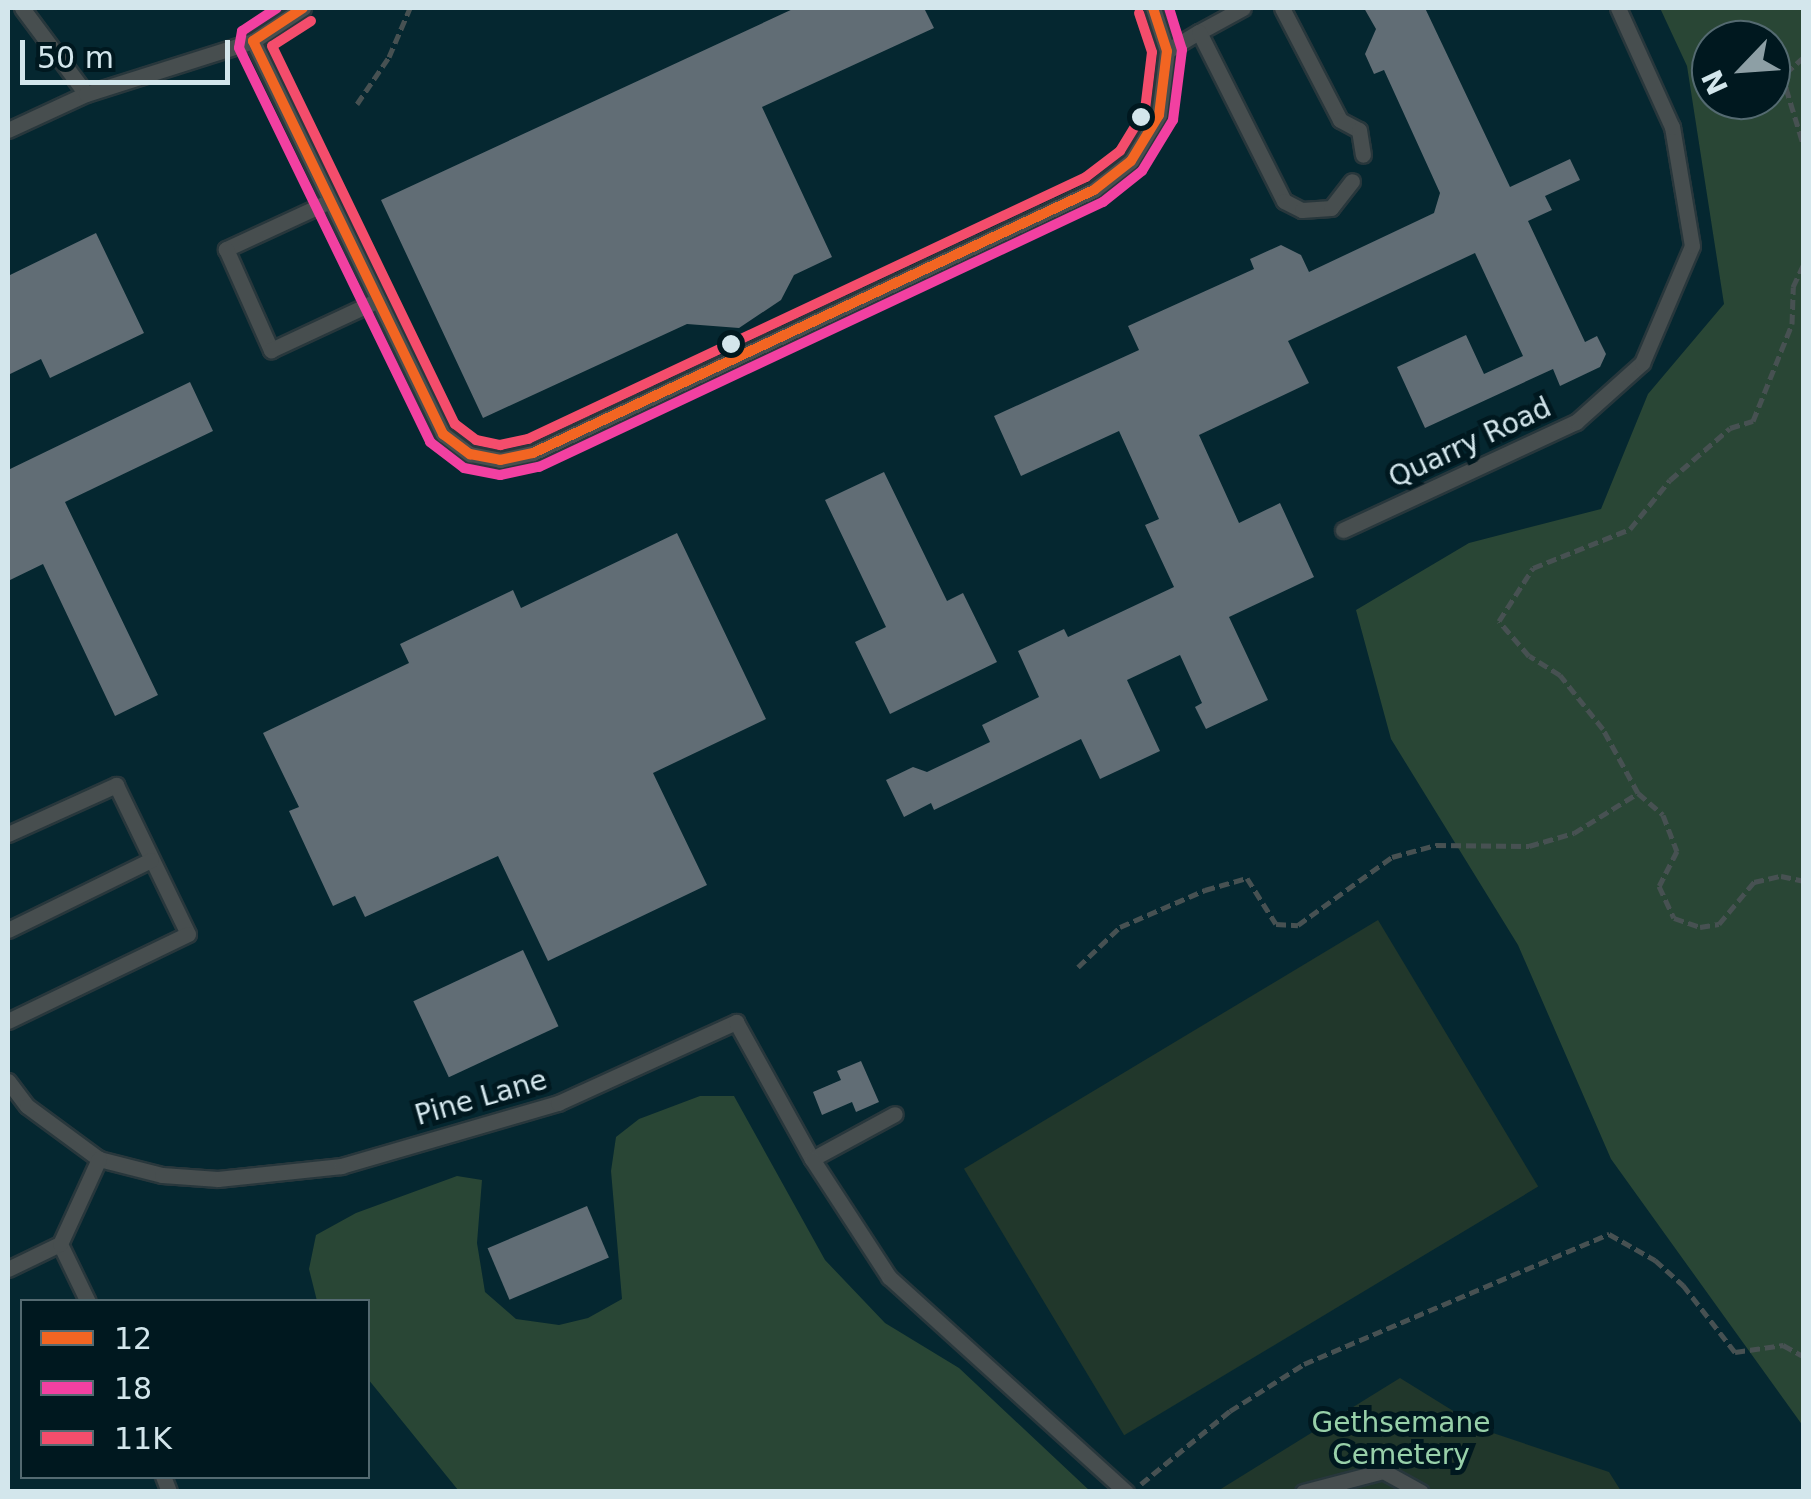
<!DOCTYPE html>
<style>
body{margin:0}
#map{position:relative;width:1811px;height:1499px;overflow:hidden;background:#0a1c21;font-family:"DejaVu Sans",sans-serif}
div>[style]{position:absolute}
.built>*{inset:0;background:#052730}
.green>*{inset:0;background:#21372b;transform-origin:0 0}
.forest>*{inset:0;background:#294635}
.building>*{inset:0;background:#616d75;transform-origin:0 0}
.path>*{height:5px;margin-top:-2.5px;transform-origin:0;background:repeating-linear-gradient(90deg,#475152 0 10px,transparent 0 15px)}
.roads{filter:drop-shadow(2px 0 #28373c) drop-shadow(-2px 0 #28373c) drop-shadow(0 2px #28373c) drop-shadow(0 -2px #28373c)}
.service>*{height:15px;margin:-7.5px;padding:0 7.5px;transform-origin:7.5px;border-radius:7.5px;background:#474e4f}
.bus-1>*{height:10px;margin:-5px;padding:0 5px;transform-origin:5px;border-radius:5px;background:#f26522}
.bus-2>*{height:10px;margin:-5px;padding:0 5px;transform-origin:5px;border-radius:5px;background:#f240a1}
.bus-3>*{height:10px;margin:-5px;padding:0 5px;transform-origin:5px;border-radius:5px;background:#f44d6c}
.dots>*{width:28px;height:28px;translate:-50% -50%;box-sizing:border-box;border:5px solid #00181f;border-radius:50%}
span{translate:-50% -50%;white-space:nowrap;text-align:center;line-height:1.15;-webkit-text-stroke:10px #00181f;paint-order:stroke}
.street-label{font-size:28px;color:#d3e6ec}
.park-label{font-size:28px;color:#97d0a9}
.frame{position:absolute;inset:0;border:10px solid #d3e6ec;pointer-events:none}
.legend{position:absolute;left:20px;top:1299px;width:350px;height:180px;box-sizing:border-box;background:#00181f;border:2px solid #546a71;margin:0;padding:12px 18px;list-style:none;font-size:30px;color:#d3e6ec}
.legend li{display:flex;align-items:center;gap:20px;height:50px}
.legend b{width:50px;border:2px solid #546a71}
.north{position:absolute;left:1691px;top:20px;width:100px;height:100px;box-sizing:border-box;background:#00181f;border:2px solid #546a71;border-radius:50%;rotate:245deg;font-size:28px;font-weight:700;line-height:40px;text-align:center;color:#d3e6ec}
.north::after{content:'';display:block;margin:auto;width:35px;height:45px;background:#8d9fa5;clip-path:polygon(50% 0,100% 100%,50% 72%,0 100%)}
.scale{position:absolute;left:20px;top:40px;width:210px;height:45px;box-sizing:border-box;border:5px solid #d3e6ec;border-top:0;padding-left:12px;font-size:30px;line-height:35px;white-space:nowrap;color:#d3e6ec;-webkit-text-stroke:8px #00181f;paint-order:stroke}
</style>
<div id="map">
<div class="built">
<div style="clip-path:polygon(evenodd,8px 8px,1803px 8px,1803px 1491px,8px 1491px,8px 8px,1711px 40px,1771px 40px,1771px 100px,1711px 100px,1711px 40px,8px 8px,22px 1302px,368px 1302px,368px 1476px,22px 1476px,22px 1302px)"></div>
</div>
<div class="green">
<div style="left:1378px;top:920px;width:311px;height:483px;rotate:59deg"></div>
<div style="clip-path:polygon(1400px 1378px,1484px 1430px,1609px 1472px,1621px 1491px,1216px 1492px)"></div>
</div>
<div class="forest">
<div style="clip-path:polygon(evenodd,1660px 8px,1803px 8px,1803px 1426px,1611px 1159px,1518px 945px,1391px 739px,1356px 610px,1469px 543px,1601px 509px,1648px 394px,1724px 304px,1687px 66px,1660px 8px,1711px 40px,1771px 40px,1771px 100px,1711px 100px,1711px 40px)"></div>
<div style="clip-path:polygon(700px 1096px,734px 1096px,825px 1260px,885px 1323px,959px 1368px,1090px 1491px,458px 1490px,368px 1379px,368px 1302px,317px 1301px,309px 1269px,316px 1235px,356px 1213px,457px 1176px,482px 1180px,477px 1243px,485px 1292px,516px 1319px,559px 1325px,588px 1318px,622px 1299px,611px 1171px,616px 1137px,639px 1119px)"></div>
</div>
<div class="building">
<div style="clip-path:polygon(795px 8px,924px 8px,934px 28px,762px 107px,832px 257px,794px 275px,781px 300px,739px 328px,687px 324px,483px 418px,381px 200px)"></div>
<div style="clip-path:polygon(1364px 8px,1425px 8px,1510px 187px,1570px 159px,1580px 180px,1545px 196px,1552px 210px,1528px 221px,1585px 342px,1597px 336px,1606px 354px,1600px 367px,1560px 386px,1553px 369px,1425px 428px,1397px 367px,1466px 335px,1484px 374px,1523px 356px,1475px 253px,1288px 341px,1309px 383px,1199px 435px,1239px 523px,1280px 503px,1314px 577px,1229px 617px,1268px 700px,1206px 729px,1195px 707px,1202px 703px,1180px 655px,1127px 680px,1160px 751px,1100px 779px,1081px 739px,934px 810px,931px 803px,904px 817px,886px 780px,913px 767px,927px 772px,990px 742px,982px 725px,1039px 697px,1018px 651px,1064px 629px,1068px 637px,1174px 587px,1145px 525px,1159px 519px,1119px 431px,1021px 476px,994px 416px,1139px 350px,1128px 326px,1254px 269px,1250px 259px,1281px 245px,1301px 255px,1309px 272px,1434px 213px,1440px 193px,1384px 70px,1374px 74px,1365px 54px,1376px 29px)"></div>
<div style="clip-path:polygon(96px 233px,144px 333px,50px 378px,41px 359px,8px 375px,8px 276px)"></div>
<div style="clip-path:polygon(190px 382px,213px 431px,65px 502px,158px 695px,115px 716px,43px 564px,8px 581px,8px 470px)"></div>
<div style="clip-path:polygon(884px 472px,947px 601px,963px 593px,997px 662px,890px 714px,855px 642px,886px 627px,825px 500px)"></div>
<div style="clip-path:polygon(677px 533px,766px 719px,653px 773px,707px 885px,548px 961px,498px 856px,365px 917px,355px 896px,333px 906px,289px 811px,299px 807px,263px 733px,409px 663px,400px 644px,513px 590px,521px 608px)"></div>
<div style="left:523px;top:950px;width:84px;height:121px;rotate:65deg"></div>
<div style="clip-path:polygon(861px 1061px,879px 1102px,856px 1112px,852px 1102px,822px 1115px,813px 1092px,841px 1080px,837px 1071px)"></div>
<div style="left:587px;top:1206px;width:56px;height:108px;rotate:67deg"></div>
</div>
<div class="path">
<div style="left:1804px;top:57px;width:21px;rotate:139deg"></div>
<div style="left:1788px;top:71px;width:17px;rotate:97deg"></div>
<div style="left:1786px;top:88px;width:62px;rotate:73deg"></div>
<div style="left:357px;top:104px;width:57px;rotate:-55.8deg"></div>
<div style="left:389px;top:57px;width:53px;rotate:-66.8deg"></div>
<div style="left:1638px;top:793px;width:73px;rotate:-118.7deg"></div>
<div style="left:1603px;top:729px;width:69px;rotate:-128.5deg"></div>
<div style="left:1560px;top:675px;width:36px;rotate:-148deg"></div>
<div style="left:1529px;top:656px;width:46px;rotate:-130.6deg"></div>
<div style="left:1499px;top:621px;width:63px;rotate:-57.3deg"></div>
<div style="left:1533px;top:568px;width:105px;rotate:-21.9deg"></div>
<div style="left:1630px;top:529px;width:63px;rotate:-50.8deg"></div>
<div style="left:1670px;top:480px;width:79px;rotate:-40.9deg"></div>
<div style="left:1730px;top:428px;width:24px;rotate:-17deg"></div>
<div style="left:1753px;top:421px;width:105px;rotate:-68.1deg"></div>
<div style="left:1792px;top:324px;width:37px;rotate:-88deg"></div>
<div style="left:1793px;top:287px;width:26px;rotate:-65deg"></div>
<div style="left:1638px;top:793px;width:33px;rotate:41deg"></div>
<div style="left:1663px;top:815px;width:39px;rotate:69deg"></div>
<div style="left:1677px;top:851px;width:39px;rotate:117deg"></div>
<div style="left:1659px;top:886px;width:35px;rotate:65deg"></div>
<div style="left:1674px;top:918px;width:28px;rotate:19deg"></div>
<div style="left:1700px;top:927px;width:19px;rotate:-9deg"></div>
<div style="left:1719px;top:924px;width:55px;rotate:-50.2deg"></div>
<div style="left:1754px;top:882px;width:28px;rotate:-13deg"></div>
<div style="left:1781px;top:876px;width:24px;rotate:12deg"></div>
<div style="left:1078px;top:967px;width:58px;rotate:-43.6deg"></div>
<div style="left:1120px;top:927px;width:93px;rotate:-23.5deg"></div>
<div style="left:1205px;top:890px;width:44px;rotate:-15.9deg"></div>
<div style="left:1247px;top:878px;width:54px;rotate:57.8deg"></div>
<div style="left:1276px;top:924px;width:22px;rotate:3deg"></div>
<div style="left:1298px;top:925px;width:116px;rotate:-35.9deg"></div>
<div style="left:1392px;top:857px;width:46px;rotate:-15.3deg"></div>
<div style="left:1436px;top:845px;width:93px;rotate:0.6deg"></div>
<div style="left:1529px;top:846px;width:47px;rotate:-16.1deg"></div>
<div style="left:1574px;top:833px;width:75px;rotate:-32deg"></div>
<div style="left:1141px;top:1484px;width:115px;rotate:-39.4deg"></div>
<div style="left:1230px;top:1411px;width:88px;rotate:-32.4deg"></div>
<div style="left:1304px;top:1364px;width:332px;rotate:-23.1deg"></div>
<div style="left:1609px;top:1234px;width:53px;rotate:29.5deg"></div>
<div style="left:1655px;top:1260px;width:38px;rotate:42deg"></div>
<div style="left:1683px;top:1285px;width:85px;rotate:52.2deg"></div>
<div style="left:1735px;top:1352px;width:49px;rotate:-8.3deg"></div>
<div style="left:1783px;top:1345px;width:23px;rotate:29deg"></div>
</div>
<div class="roads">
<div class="service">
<div style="left:22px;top:8px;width:107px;rotate:53.3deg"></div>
<div style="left:1282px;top:8px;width:126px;rotate:62.6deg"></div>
<div style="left:1340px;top:120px;width:21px;rotate:28deg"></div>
<div style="left:1359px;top:130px;width:25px;rotate:81deg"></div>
<div style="left:1199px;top:32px;width:50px;rotate:-28.6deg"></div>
<div style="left:253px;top:41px;width:437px;rotate:64.2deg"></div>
<div style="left:443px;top:434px;width:34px;rotate:37deg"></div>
<div style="left:470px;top:454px;width:31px;rotate:11deg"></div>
<div style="left:500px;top:460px;width:34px;rotate:-12deg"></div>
<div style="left:533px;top:453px;width:620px;rotate:-25.12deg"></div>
<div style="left:1094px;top:190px;width:47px;rotate:-38.1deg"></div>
<div style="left:1131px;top:161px;width:54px;rotate:-58.7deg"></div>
<div style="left:1159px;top:115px;width:64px;rotate:-82.9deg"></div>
<div style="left:1167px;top:51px;width:45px;rotate:-108deg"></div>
<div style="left:1167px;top:51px;width:37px;rotate:-31deg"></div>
<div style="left:1199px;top:32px;width:189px;rotate:63.3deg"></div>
<div style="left:1284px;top:201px;width:20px;rotate:27deg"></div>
<div style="left:1302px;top:210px;width:29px;rotate:-4deg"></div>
<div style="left:1331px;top:208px;width:34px;rotate:-52deg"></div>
<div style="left:8px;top:130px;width:86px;rotate:-24.8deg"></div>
<div style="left:86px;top:94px;width:175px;rotate:-17.6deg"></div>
<div style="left:253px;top:41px;width:60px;rotate:-33.4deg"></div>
<div style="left:330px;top:201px;width:115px;rotate:155.2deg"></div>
<div style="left:226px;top:249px;width:111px;rotate:66deg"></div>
<div style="left:271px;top:350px;width:118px;rotate:-25deg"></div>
<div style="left:1343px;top:530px;width:257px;rotate:-24.9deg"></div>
<div style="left:1576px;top:422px;width:89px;rotate:-41.8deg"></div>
<div style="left:1642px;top:363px;width:127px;rotate:-66.9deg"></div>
<div style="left:1692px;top:246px;width:121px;rotate:-99.5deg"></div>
<div style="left:1672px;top:127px;width:131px;rotate:-114.4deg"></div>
<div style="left:8px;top:834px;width:119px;rotate:-24.4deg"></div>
<div style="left:116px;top:785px;width:165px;rotate:64.2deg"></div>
<div style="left:188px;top:934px;width:200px;rotate:154.2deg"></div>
<div style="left:8px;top:930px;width:159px;rotate:-26.1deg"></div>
<div style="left:8px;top:1081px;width:31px;rotate:53deg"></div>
<div style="left:27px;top:1106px;width:89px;rotate:36.4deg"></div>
<div style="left:99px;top:1159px;width:65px;rotate:14.3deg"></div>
<div style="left:162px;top:1175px;width:56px;rotate:4.1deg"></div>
<div style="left:218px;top:1179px;width:124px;rotate:-6deg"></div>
<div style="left:341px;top:1166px;width:226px;rotate:-16.2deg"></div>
<div style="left:558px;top:1103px;width:196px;rotate:-24.5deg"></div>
<div style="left:736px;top:1022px;width:157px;rotate:61deg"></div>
<div style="left:812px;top:1159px;width:94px;rotate:-28.5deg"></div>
<div style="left:812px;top:1159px;width:141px;rotate:56.9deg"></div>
<div style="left:889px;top:1277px;width:320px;rotate:42.2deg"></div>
<div style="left:60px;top:1244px;width:64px;rotate:64.2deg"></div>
<div style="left:8px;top:1269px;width:58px;rotate:-25.7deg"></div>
<div style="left:60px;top:1244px;width:94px;rotate:-65.4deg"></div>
<div style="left:163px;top:1476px;width:17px;rotate:69deg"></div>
<div style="left:1303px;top:1492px;width:83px;rotate:-14.7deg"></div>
<div style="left:1383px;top:1471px;width:43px;rotate:28.9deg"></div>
</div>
</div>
<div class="bus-1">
<div style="left:303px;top:8px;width:60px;rotate:146.6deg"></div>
<div style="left:253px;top:41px;width:437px;rotate:64.2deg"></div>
<div style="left:443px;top:434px;width:34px;rotate:37deg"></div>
<div style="left:470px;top:454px;width:31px;rotate:11deg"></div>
<div style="left:500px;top:460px;width:34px;rotate:-12deg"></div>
<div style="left:533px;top:453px;width:620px;rotate:-25.12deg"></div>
<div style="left:1094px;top:190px;width:47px;rotate:-38.1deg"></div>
<div style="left:1131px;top:161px;width:54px;rotate:-58.7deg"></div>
<div style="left:1159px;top:115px;width:64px;rotate:-82.9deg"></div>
<div style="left:1167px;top:51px;width:45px;rotate:-108deg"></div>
</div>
<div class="bus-2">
<div style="left:277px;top:8px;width:42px;rotate:146.7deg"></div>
<div style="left:242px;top:31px;width:17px;rotate:100deg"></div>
<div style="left:239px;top:48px;width:438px;rotate:64.1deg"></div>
<div style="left:430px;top:442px;width:43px;rotate:37.4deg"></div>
<div style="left:464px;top:468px;width:37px;rotate:11deg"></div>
<div style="left:500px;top:475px;width:40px;rotate:-12deg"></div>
<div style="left:539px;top:467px;width:623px;rotate:-25.17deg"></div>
<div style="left:1103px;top:202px;width:50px;rotate:-38.5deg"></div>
<div style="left:1142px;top:171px;width:60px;rotate:-58.7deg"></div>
<div style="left:1173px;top:120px;width:71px;rotate:-82.7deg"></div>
<div style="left:1182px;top:50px;width:44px;rotate:-107.2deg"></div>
</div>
<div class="bus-3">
<div style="left:311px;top:21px;width:46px;rotate:147.3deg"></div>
<div style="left:272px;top:46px;width:420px;rotate:64.2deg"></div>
<div style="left:455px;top:424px;width:26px;rotate:37deg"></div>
<div style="left:476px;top:440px;width:25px;rotate:12deg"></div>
<div style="left:500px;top:445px;width:29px;rotate:-12deg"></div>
<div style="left:528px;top:439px;width:616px;rotate:-25.15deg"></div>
<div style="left:1086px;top:177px;width:43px;rotate:-37.4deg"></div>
<div style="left:1120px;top:151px;width:48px;rotate:-58.6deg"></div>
<div style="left:1145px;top:110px;width:58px;rotate:-83.1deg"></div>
<div style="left:1152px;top:52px;width:41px;rotate:-108.4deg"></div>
</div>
<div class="dots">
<div style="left:1141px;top:117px;background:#d3e6ec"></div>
<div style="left:731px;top:344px;background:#d3e6ec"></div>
</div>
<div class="street-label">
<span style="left:1470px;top:443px;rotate:-25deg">Quarry Road</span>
<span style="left:481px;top:1098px;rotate:-16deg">Pine Lane</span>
</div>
<div class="park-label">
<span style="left:1401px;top:1439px">Gethsemane<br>Cemetery</span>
</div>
<div class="frame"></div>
<ul class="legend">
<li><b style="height:12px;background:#f26522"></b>12</li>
<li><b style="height:12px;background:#f240a1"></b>18</li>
<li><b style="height:12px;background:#f44d6c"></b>11K</li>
</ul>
<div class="north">N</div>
<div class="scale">50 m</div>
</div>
